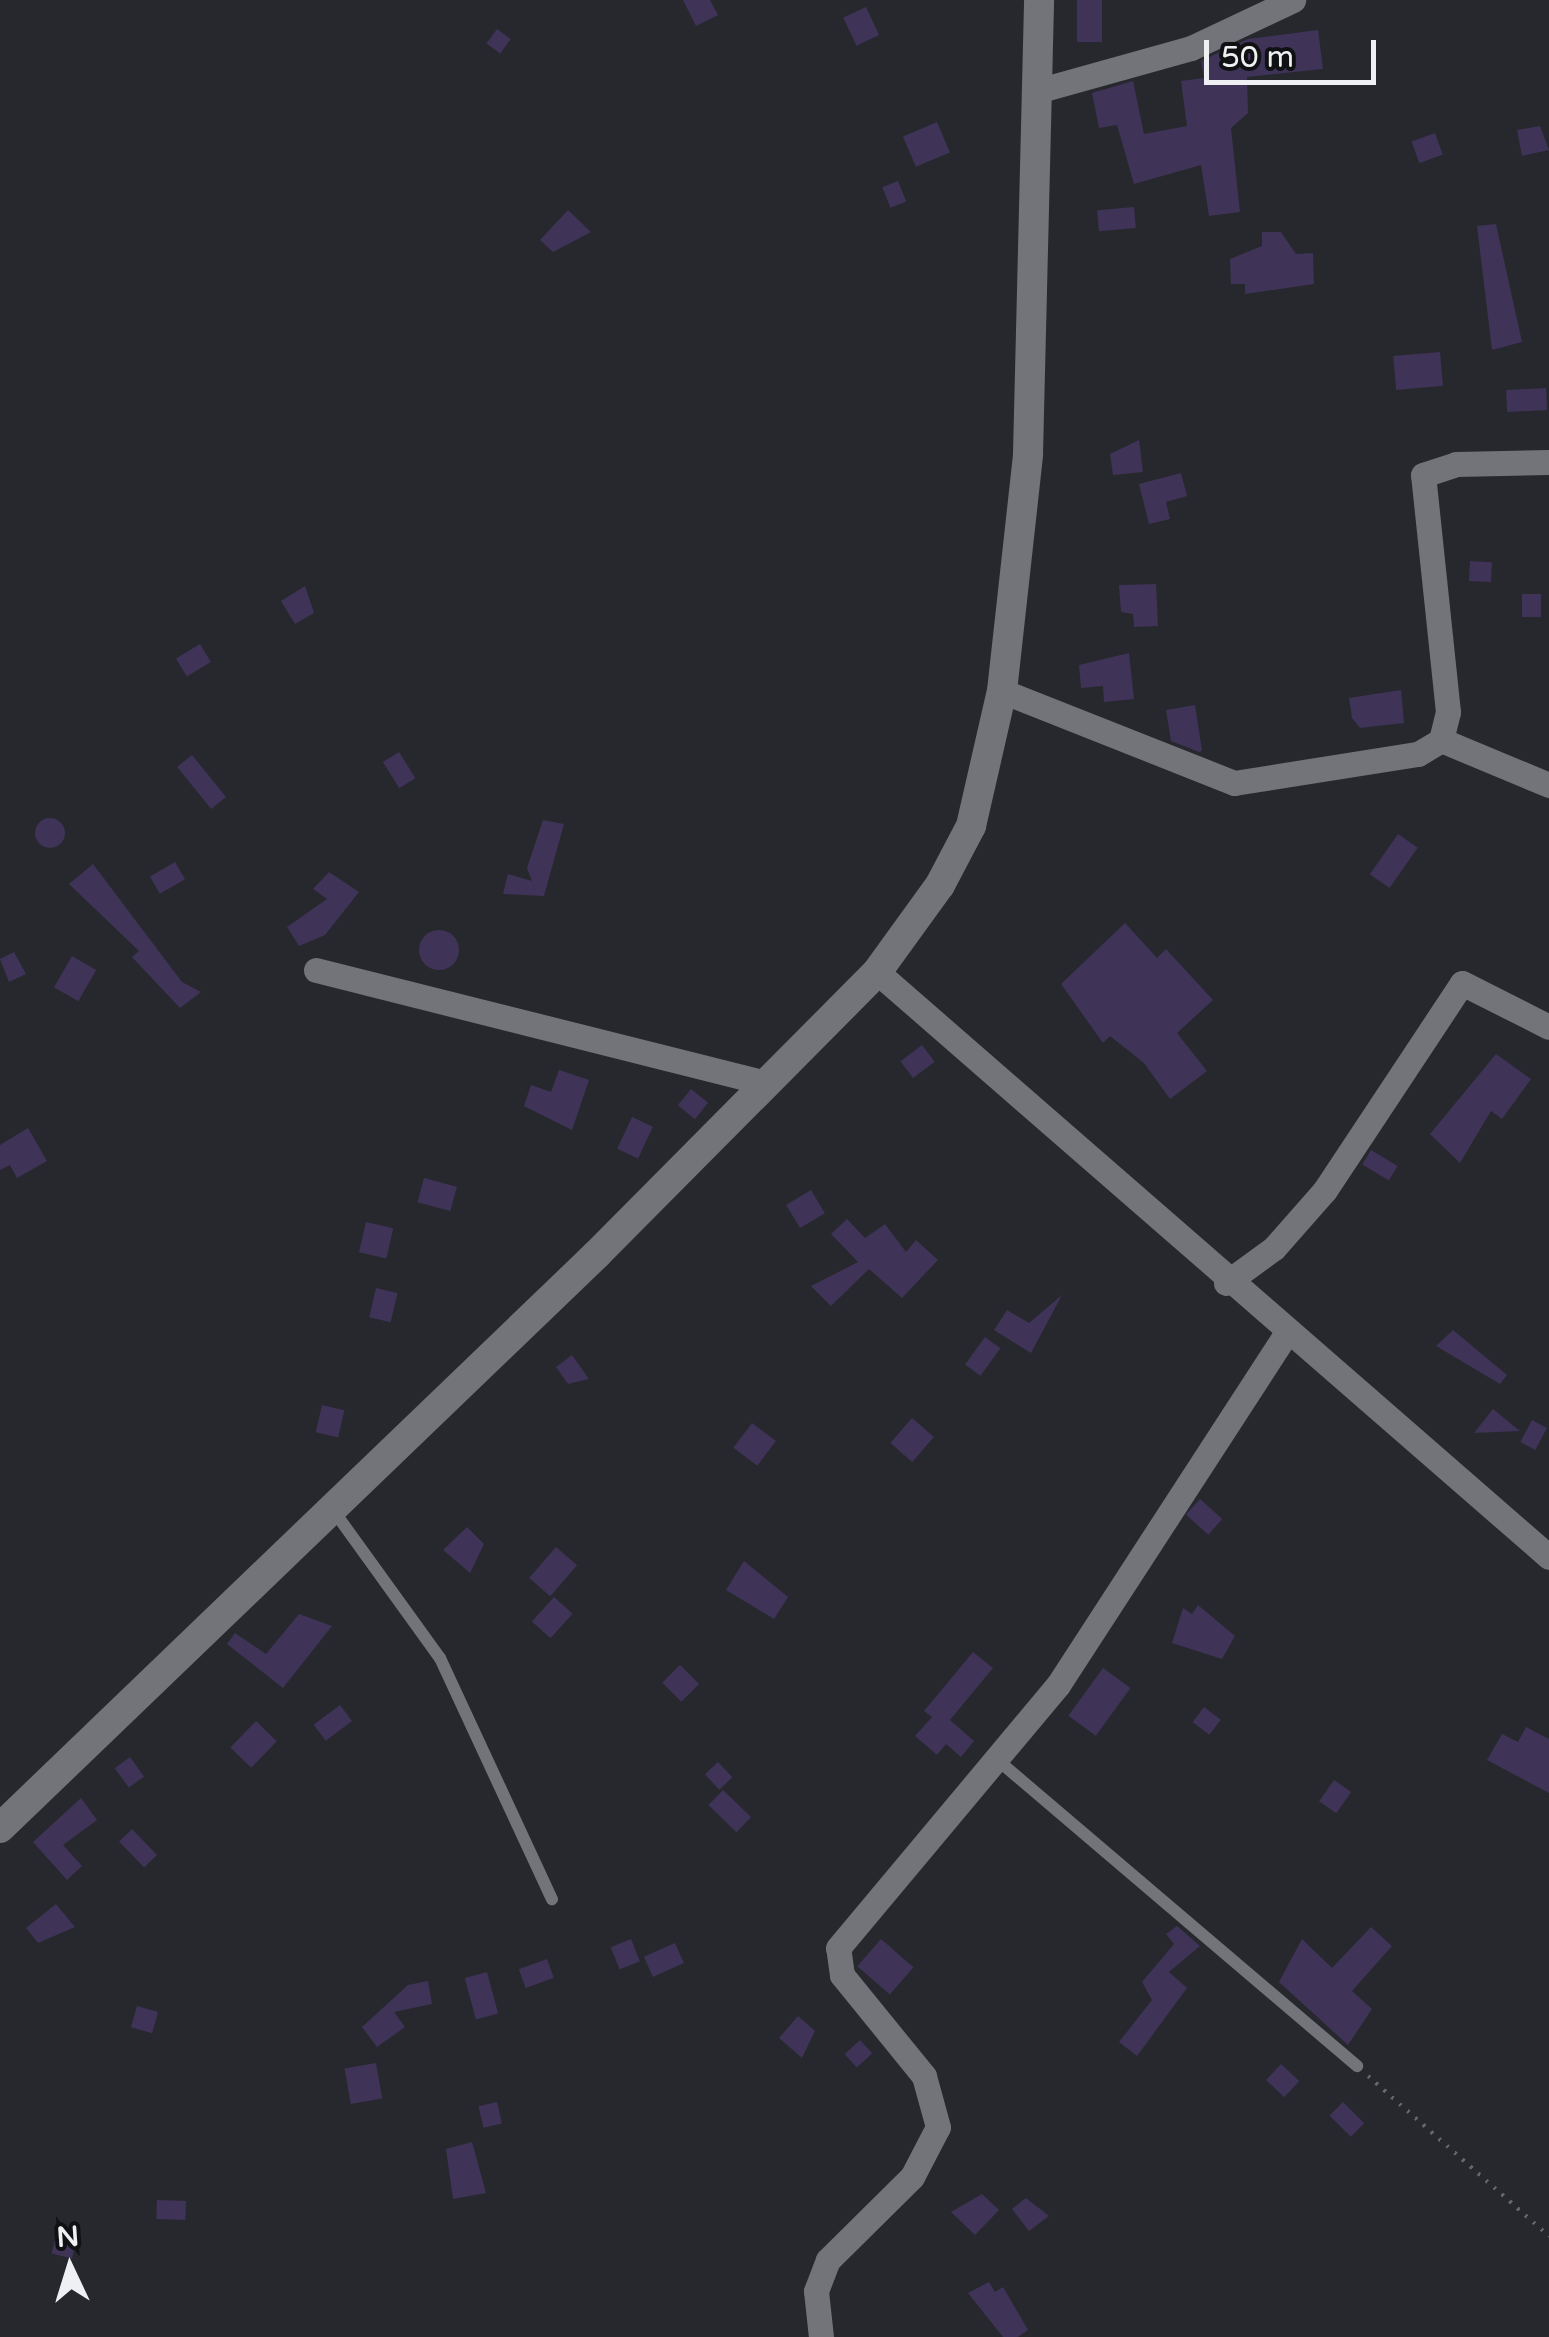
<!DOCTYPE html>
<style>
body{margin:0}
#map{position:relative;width:1549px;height:2337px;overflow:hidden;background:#27282d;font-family:"Varela Round",sans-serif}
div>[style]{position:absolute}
.building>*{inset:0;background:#3f3358;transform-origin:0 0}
.round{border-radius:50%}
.path>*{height:4px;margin-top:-2px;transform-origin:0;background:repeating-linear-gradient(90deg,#646569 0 2.5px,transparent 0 10.5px)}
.lane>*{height:12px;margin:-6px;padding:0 6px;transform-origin:6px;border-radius:6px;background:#727479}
.street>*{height:25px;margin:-12.5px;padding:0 12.5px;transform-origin:12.5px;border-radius:12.5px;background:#727479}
.secondary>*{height:30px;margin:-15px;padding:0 15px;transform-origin:15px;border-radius:15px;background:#727479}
span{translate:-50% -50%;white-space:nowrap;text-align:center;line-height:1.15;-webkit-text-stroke:9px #101113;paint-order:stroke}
.north{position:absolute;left:20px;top:2217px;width:100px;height:100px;-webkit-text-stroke:8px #101113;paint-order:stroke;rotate:356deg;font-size:28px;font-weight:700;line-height:40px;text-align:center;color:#eff0f3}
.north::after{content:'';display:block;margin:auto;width:35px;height:45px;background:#eff0f3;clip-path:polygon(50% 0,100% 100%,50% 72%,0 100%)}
.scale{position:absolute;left:1204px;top:40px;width:172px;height:45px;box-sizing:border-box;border:5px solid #eff0f3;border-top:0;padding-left:12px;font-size:30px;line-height:35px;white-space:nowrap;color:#eff0f3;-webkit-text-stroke:8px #101113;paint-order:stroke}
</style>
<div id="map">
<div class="building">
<div style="clip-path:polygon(683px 0,710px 0,718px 15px,696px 26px)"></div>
<div style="left:1077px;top:0;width:25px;height:42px"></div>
<div style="left:866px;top:7px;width:31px;height:25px;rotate:65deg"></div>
<div style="left:497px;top:29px;width:17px;height:18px;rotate:36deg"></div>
<div style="clip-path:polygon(1318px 30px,1323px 69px,1247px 77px,1248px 113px,1231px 128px,1240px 212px,1209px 216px,1201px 165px,1134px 184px,1117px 125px,1099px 128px,1092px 93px,1133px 81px,1144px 134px,1187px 126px,1181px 81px,1204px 78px,1201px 61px,1248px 39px)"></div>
<div style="left:937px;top:122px;width:33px;height:37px;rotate:67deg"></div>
<div style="clip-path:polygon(1540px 126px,1549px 150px,1522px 156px,1517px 130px)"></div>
<div style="left:1435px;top:133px;width:23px;height:25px;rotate:70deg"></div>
<div style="left:898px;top:181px;width:22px;height:17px;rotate:68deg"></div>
<div style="left:1134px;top:207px;width:21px;height:37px;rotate:85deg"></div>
<div style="clip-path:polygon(568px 210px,591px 232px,553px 252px,540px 240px)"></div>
<div style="clip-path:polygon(1496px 224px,1522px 342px,1492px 350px,1477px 226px)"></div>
<div style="clip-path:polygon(1262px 232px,1281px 232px,1296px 254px,1313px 253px,1314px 284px,1245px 294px,1245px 284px,1231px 284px,1230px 259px,1262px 246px)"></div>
<div style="left:1440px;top:352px;width:34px;height:47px;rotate:85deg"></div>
<div style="left:1546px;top:388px;width:22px;height:40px;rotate:87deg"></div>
<div style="clip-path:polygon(1139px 440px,1143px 472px,1113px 475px,1110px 454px)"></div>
<div style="clip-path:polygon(1181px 473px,1187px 496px,1166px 502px,1170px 519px,1149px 524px,1139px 484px)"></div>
<div style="left:1470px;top:561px;width:22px;height:20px;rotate:3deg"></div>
<div style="clip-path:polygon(1156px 584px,1158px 626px,1134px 627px,1133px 614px,1121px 612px,1119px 585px)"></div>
<div style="clip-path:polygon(305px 586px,314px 613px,295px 624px,281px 601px)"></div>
<div style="left:1522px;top:594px;width:19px;height:23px"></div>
<div style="left:200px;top:644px;width:21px;height:28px;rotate:59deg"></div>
<div style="clip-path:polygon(1129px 653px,1134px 699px,1104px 702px,1103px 686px,1081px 688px,1079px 665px)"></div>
<div style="clip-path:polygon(1401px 690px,1404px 723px,1360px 728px,1352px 718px,1349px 698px)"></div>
<div style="clip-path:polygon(1195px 705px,1202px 751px,1199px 752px,1171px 741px,1166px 710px)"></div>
<div style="left:399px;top:752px;width:31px;height:19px;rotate:58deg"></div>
<div style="left:192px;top:755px;width:54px;height:19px;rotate:51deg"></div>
<div class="round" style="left:35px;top:818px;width:30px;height:30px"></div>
<div style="clip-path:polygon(543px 820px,564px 824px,544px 896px,503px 894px,508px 874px,532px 881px,527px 868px)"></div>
<div style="left:1398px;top:834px;width:24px;height:49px;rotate:35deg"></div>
<div style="left:175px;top:862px;width:20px;height:29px;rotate:60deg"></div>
<div style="clip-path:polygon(93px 864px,182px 982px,201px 992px,180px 1008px,132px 957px,139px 951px,69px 884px)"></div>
<div style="clip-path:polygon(329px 872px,359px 892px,325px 935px,299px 946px,287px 927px,327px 899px,313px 889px)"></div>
<div style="clip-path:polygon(1125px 923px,1157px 958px,1166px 949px,1213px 1000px,1177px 1033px,1207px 1071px,1170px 1099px,1144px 1063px,1110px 1036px,1103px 1043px,1061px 984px)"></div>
<div class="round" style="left:419px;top:930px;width:40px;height:40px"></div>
<div style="clip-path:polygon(14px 952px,26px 974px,9px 982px,0 959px)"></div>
<div style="left:72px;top:956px;width:28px;height:36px;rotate:30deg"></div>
<div style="left:922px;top:1045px;width:21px;height:27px;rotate:53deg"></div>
<div style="clip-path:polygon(1496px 1054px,1531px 1079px,1502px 1119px,1491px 1111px,1460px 1163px,1430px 1134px)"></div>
<div style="clip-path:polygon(559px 1070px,589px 1080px,572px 1130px,524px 1106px,531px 1085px,551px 1092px)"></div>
<div style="left:691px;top:1089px;width:22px;height:21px;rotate:39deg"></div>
<div style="left:632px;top:1117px;width:23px;height:35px;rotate:25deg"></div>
<div style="clip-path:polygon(28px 1128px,47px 1161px,17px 1178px,10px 1165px,0 1170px,0 1145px)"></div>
<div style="left:1371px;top:1150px;width:31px;height:17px;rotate:31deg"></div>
<div style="left:424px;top:1178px;width:34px;height:25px;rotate:15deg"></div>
<div style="left:811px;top:1190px;width:27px;height:29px;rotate:59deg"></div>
<div style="clip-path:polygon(847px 1219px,865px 1238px,885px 1224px,906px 1252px,916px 1240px,938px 1260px,902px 1298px,869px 1269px,831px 1306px,811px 1286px,858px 1262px,831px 1234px)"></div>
<div style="left:366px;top:1222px;width:28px;height:31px;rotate:13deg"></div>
<div style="left:376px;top:1288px;width:22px;height:30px;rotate:13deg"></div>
<div style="clip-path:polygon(1062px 1295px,1031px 1353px,994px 1330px,1007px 1310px,1029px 1323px)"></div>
<div style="clip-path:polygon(1453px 1330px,1507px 1375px,1500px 1384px,1436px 1346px)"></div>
<div style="left:985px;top:1337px;width:19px;height:34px;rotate:36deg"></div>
<div style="clip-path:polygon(572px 1355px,589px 1379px,568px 1384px,556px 1367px)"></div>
<div style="left:322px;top:1405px;width:23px;height:28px;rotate:13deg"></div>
<div style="clip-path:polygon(1493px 1409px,1520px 1431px,1474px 1433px)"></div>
<div style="left:912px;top:1418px;width:29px;height:33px;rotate:41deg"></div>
<div style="left:1532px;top:1420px;width:17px;height:25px;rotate:28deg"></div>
<div style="left:752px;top:1423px;width:30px;height:31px;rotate:37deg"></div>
<div style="left:1200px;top:1499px;width:30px;height:21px;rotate:42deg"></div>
<div style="clip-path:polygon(467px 1527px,484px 1544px,470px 1573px,443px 1550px)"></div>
<div style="left:556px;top:1547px;width:28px;height:41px;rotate:41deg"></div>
<div style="clip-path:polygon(744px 1561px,788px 1597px,774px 1619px,726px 1590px)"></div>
<div style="left:554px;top:1597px;width:25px;height:33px;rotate:42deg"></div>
<div style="clip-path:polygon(1198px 1605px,1235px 1636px,1222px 1659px,1172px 1643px,1183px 1608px,1192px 1614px)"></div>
<div style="clip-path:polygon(299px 1614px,332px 1626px,283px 1688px,227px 1644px,235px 1633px,266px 1654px)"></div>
<div style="clip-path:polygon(973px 1652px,993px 1668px,950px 1720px,974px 1741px,961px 1757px,946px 1744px,937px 1755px,915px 1736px,932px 1717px,924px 1711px)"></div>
<div style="left:680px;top:1665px;width:27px;height:25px;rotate:45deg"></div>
<div style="left:1103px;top:1668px;width:34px;height:59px;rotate:36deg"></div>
<div style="left:340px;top:1705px;width:20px;height:33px;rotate:53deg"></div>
<div style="left:1204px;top:1707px;width:21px;height:19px;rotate:37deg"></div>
<div style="left:256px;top:1721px;width:29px;height:37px;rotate:44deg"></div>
<div style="clip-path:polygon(1526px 1727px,1549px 1739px,1549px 1793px,1487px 1760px,1502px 1734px,1518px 1742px)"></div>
<div style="left:130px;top:1757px;width:24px;height:19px;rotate:54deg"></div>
<div style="left:718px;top:1762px;width:21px;height:18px;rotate:47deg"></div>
<div style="left:1334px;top:1780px;width:21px;height:26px;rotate:35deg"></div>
<div style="left:723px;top:1790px;width:39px;height:21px;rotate:44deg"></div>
<div style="clip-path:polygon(81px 1798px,97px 1820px,63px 1845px,82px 1866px,67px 1880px,33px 1842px)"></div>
<div style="left:132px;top:1829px;width:36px;height:18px;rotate:46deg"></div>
<div style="clip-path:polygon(56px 1904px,75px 1927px,38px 1943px,26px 1928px)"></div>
<div style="clip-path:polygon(1177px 1926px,1200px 1946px,1169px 1972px,1187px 1988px,1137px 2056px,1119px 2042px,1152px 2000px,1142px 1982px,1174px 1944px,1166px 1934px)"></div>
<div style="clip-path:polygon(1371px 1927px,1392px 1946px,1352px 1991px,1372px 2009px,1348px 2045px,1279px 1982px,1302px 1939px,1332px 1968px)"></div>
<div style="left:631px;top:1939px;width:24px;height:22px;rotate:68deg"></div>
<div style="left:881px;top:1939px;width:43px;height:36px;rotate:41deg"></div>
<div style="left:675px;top:1943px;width:22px;height:34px;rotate:66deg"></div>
<div style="left:547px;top:1959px;width:20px;height:30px;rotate:70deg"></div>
<div style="left:487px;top:1972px;width:43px;height:23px;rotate:75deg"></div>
<div style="clip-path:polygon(428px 1981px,432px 2004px,394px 2012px,405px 2027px,377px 2047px,362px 2027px,408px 1985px)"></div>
<div style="left:137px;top:2006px;width:22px;height:22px;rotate:16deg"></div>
<div style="clip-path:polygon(798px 2016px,815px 2031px,802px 2058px,779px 2038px)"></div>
<div style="left:860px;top:2040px;width:18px;height:21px;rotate:47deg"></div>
<div style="left:376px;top:2063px;width:36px;height:32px;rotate:80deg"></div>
<div style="left:1281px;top:2064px;width:25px;height:22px;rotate:43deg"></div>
<div style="left:497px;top:2102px;width:22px;height:19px;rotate:77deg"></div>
<div style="left:1343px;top:2102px;width:30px;height:19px;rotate:45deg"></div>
<div style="clip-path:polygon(472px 2142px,486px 2193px,453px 2199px,446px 2149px)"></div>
<div style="clip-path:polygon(982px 2194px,999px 2210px,975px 2235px,951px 2212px)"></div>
<div style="clip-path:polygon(1026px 2198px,1049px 2216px,1029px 2231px,1012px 2209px)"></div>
<div style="left:157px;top:2200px;width:29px;height:19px;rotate:2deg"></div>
<div style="left:56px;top:2236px;width:21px;height:18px;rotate:14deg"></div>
<div style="clip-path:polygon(989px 2282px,995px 2292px,1003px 2287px,1028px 2330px,1018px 2337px,1003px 2337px,968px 2293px)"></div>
</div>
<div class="path">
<div style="left:1368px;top:2076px;width:242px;rotate:41.5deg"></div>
</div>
<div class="lane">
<div style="left:336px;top:1514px;width:178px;rotate:54.2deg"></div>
<div style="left:440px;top:1658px;width:266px;rotate:65.1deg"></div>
<div style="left:994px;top:1757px;width:477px;rotate:40.4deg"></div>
</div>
<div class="street">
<div style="left:1037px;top:91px;width:160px;rotate:-15.6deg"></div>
<div style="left:1191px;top:48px;width:113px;rotate:-25.2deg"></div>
<div style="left:1002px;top:691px;width:250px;rotate:21.6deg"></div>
<div style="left:1234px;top:783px;width:186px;rotate:-9deg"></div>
<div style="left:1418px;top:754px;width:27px;rotate:-31deg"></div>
<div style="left:1441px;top:740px;width:29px;rotate:-76deg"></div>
<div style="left:1448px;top:712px;width:238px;rotate:-96deg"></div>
<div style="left:1423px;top:475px;width:35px;rotate:-18deg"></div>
<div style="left:1456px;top:464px;width:93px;rotate:-1.2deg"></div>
<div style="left:1441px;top:740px;width:117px;rotate:22.6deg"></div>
<div style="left:316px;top:970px;width:464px;rotate:14.1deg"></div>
<div style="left:877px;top:972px;width:891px;rotate:41.04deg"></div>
<div style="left:1226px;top:1283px;width:59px;rotate:-36.1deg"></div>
<div style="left:1274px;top:1248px;width:77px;rotate:-48.7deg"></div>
<div style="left:1325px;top:1190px;width:248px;rotate:-56.5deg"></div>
<div style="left:1462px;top:983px;width:97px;rotate:26.8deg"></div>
<div style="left:821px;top:2337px;width:46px;rotate:-96.2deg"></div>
<div style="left:816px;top:2291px;width:33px;rotate:-69deg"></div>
<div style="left:828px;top:2260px;width:118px;rotate:-44.7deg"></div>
<div style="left:912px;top:2177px;width:56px;rotate:-62.5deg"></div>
<div style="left:938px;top:2127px;width:53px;rotate:-105.4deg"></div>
<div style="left:924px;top:2076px;width:130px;rotate:-129.1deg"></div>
<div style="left:842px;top:1975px;width:27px;rotate:-98deg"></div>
<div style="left:838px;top:1948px;width:343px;rotate:-50.1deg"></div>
<div style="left:1058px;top:1685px;width:417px;rotate:-57deg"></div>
</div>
<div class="secondary">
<div style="left:0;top:1828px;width:828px;rotate:-43.87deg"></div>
<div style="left:597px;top:1254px;width:397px;rotate:-45.2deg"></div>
<div style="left:877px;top:972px;width:107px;rotate:-54.1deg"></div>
<div style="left:940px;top:885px;width:67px;rotate:-62.3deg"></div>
<div style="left:971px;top:826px;width:139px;rotate:-77.1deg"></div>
<div style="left:1002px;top:691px;width:238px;rotate:-83.7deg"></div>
<div style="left:1028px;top:454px;width:454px;rotate:-88.6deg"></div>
</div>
<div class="north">N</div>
<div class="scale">50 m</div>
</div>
